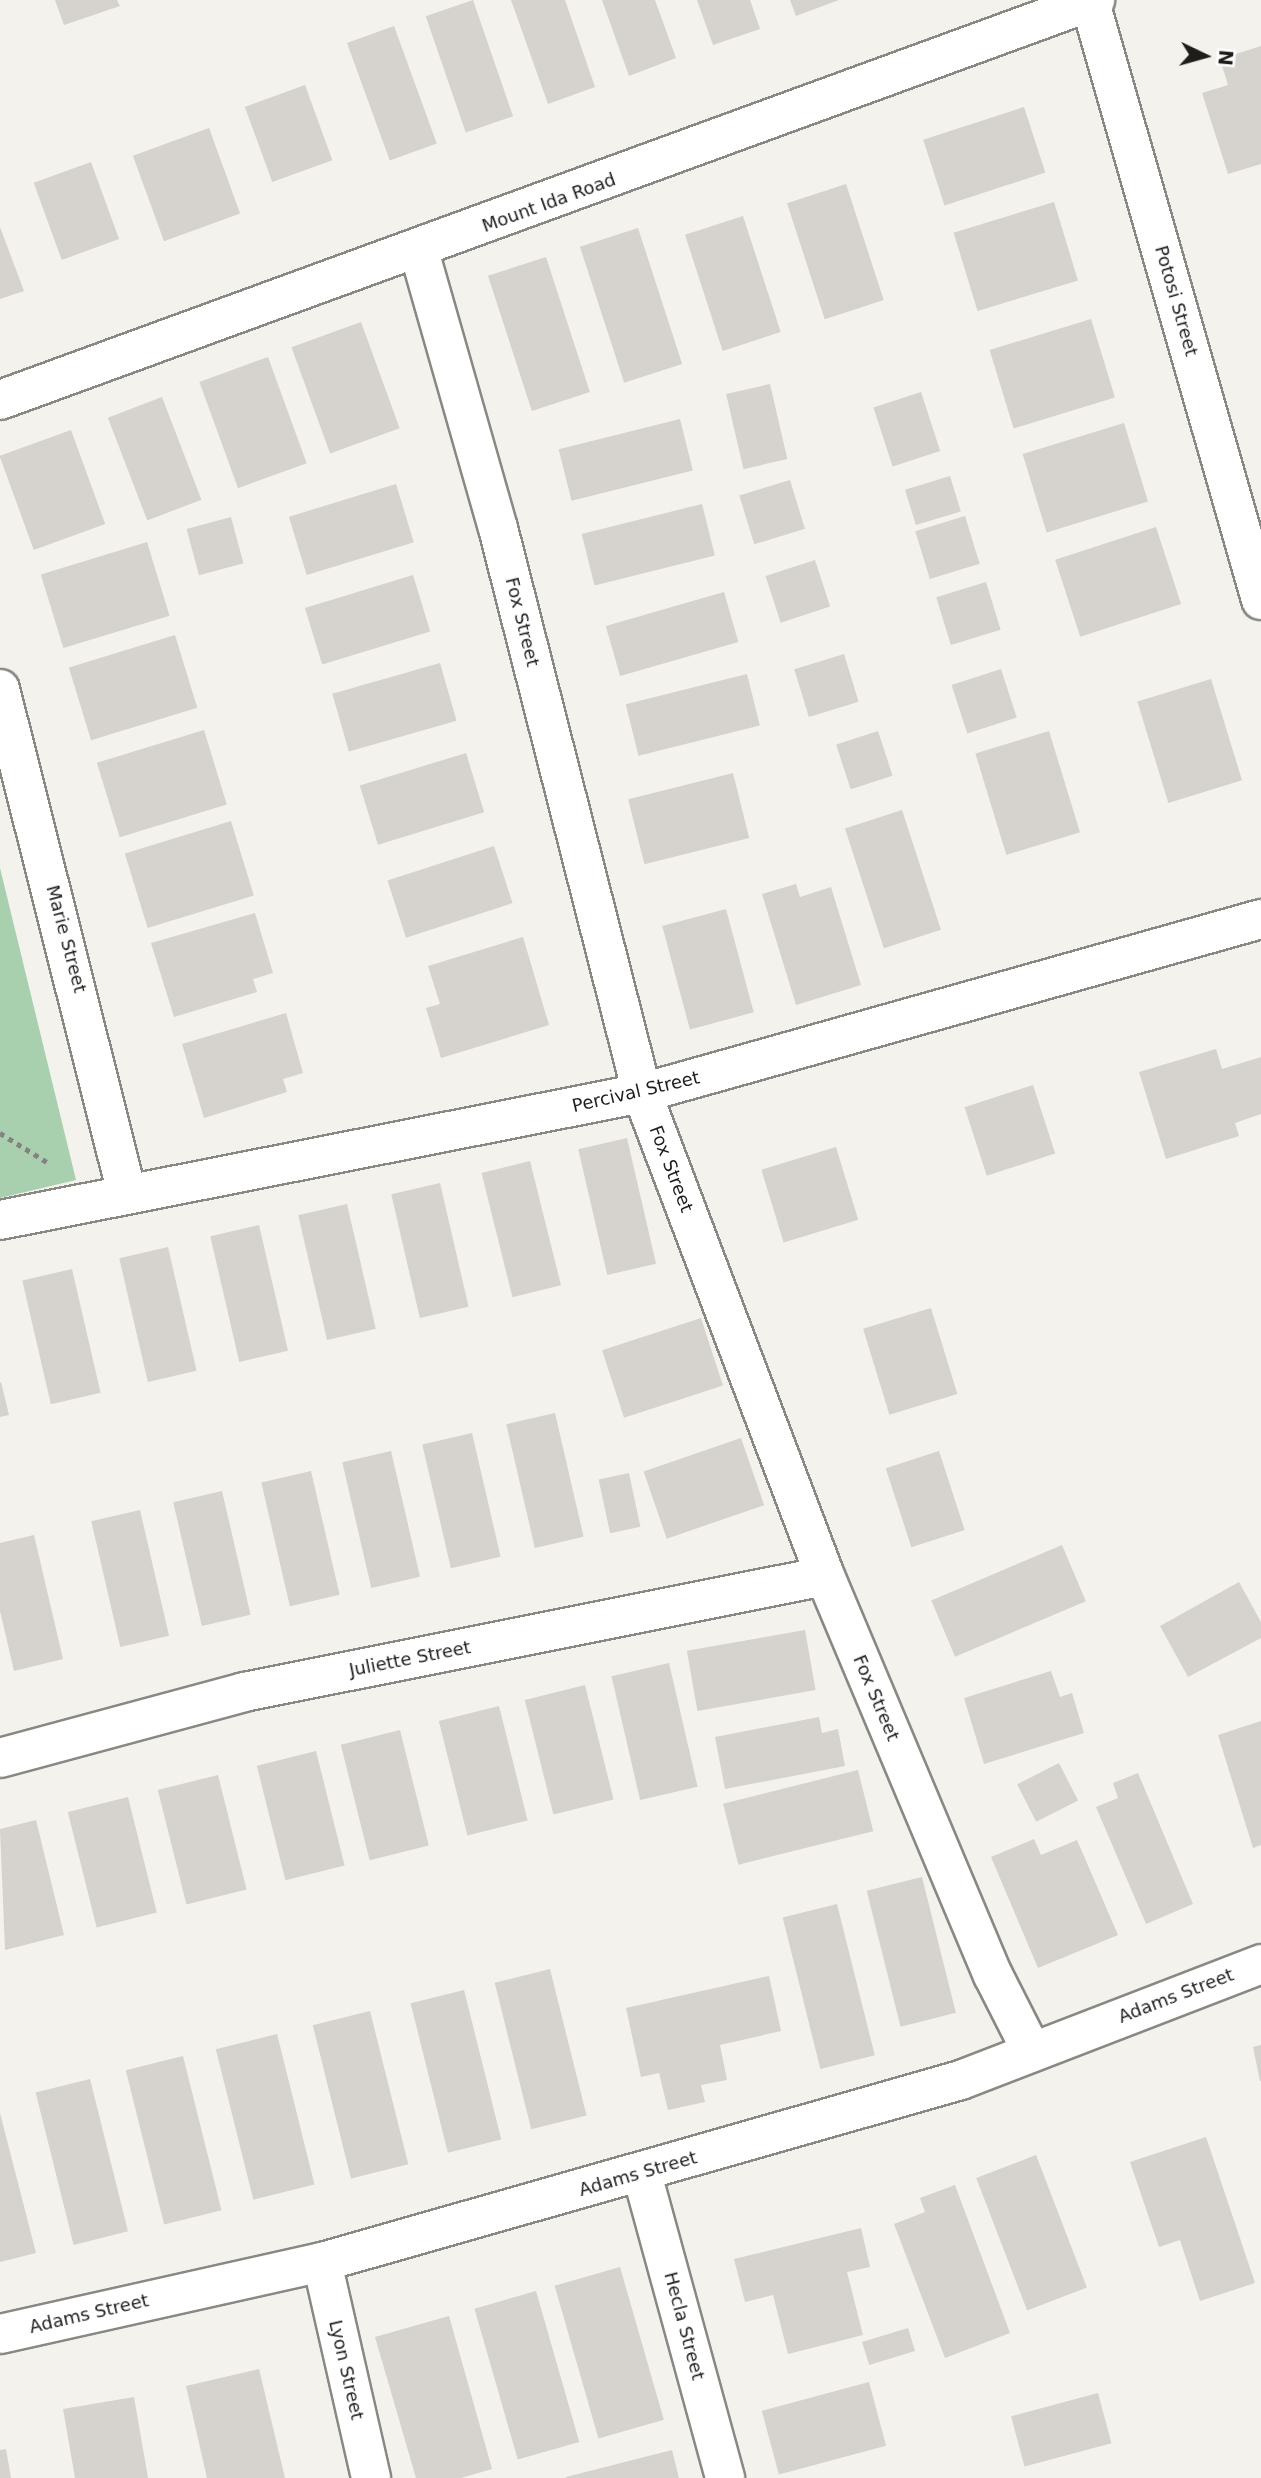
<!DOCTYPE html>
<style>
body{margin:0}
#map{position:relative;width:1261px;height:2478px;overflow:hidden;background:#f3f2ec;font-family:"DejaVu Sans",sans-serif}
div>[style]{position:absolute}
.green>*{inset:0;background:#a8cfae}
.building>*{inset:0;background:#d6d2cd;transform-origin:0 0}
.path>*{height:4.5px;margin-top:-2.25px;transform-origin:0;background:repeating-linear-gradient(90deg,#84837f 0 5px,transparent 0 10px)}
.roads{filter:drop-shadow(2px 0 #898883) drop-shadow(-2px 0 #898883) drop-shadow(0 2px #898883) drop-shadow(0 -2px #898883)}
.street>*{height:38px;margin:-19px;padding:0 19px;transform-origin:19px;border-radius:19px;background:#fff}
.secondary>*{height:38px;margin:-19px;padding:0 19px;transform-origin:19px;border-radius:19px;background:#fff}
span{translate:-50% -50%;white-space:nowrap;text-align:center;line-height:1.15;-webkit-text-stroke:6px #fff;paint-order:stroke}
.street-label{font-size:18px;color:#1e1d1b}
.north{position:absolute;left:1170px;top:21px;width:70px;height:70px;-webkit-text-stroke:5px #fff;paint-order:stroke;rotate:95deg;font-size:19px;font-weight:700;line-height:28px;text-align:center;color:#1e1d1b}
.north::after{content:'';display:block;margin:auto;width:24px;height:32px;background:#1e1d1b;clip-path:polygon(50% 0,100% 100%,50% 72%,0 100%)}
</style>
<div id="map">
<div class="green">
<div style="clip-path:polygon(0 868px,76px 1180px,0 1198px)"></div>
</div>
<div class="building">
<div style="clip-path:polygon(55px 0,117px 0,120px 6px,64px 25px)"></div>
<div style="left:473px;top:0;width:123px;height:50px;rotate:71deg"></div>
<div style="clip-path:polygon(511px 0,565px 0,595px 87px,548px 104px)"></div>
<div style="clip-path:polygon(602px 0,655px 0,676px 58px,629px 76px)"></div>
<div style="clip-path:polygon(697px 0,750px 0,760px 29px,713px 45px)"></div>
<div style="clip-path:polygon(790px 0,839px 0,796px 16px)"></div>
<div style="left:394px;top:26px;width:125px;height:50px;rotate:70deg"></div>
<div style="clip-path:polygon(1261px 46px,1261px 164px,1228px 174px,1202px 93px,1228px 85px,1220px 59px)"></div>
<div style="left:305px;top:85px;width:80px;height:64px;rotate:70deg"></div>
<div style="left:1024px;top:107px;width:69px;height:106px;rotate:72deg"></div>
<div style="left:209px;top:128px;width:91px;height:81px;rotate:70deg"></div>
<div style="left:91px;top:162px;width:82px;height:61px;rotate:70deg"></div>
<div style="left:846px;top:184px;width:122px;height:62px;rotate:72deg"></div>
<div style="left:1054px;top:202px;width:82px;height:105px;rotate:73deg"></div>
<div style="left:743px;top:216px;width:122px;height:61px;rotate:72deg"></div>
<div style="clip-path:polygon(0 227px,24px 291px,0 299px)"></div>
<div style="left:638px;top:228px;width:143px;height:61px;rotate:72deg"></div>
<div style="left:546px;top:257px;width:142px;height:61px;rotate:72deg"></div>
<div style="left:1091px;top:319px;width:82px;height:106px;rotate:73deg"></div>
<div style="left:361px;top:322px;width:113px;height:74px;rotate:70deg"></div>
<div style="left:268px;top:357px;width:113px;height:73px;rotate:70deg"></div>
<div style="left:770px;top:384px;width:77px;height:45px;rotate:77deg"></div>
<div style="left:921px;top:392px;width:62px;height:50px;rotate:72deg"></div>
<div style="left:162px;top:397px;width:110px;height:58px;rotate:69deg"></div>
<div style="left:680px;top:419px;width:53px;height:125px;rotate:76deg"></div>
<div style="left:1124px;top:423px;width:82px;height:106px;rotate:73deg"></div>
<div style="left:71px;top:430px;width:100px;height:76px;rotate:70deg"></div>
<div style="left:950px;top:476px;width:37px;height:47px;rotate:73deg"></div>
<div style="left:790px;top:480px;width:51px;height:53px;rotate:73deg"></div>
<div style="left:396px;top:484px;width:61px;height:112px;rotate:73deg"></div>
<div style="left:702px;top:504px;width:53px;height:124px;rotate:76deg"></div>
<div style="left:965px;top:516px;width:50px;height:52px;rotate:73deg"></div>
<div style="left:231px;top:517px;width:48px;height:46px;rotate:75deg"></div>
<div style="left:1156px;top:527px;width:81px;height:106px;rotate:72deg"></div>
<div style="left:147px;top:542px;width:77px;height:111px;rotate:73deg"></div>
<div style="left:815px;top:560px;width:49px;height:52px;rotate:72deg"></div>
<div style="left:413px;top:575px;width:59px;height:113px;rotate:73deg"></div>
<div style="left:986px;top:582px;width:50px;height:52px;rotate:73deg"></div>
<div style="left:724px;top:592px;width:52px;height:123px;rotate:74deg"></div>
<div style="left:175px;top:635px;width:76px;height:111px;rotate:73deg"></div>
<div style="left:844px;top:654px;width:50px;height:52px;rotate:73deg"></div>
<div style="left:440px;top:663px;width:60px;height:112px;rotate:74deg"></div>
<div style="left:1001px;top:669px;width:51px;height:52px;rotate:72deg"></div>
<div style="left:747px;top:674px;width:53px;height:125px;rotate:76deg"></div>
<div style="left:1211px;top:679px;width:106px;height:77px;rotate:73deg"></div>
<div style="left:204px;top:730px;width:78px;height:112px;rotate:73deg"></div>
<div style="left:878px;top:731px;width:47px;height:44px;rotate:72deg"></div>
<div style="left:1049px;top:731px;width:106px;height:77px;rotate:73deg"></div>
<div style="left:466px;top:753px;width:62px;height:111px;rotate:73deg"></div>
<div style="left:733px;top:773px;width:67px;height:108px;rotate:76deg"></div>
<div style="left:902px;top:810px;width:126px;height:60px;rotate:72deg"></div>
<div style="left:231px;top:821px;width:78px;height:111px;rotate:73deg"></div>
<div style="left:494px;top:846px;width:60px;height:112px;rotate:72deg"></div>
<div style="clip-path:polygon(796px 884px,800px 897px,831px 887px,861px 985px,796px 1005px,762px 894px)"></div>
<div style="left:726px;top:909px;width:107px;height:66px;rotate:75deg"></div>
<div style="clip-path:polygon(255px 913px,273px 973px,253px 979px,257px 992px,174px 1017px,151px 943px)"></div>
<div style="clip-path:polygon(523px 937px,549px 1025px,441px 1058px,426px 1008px,440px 1004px,428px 966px)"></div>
<div style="clip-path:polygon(286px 1013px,303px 1073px,283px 1079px,287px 1092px,204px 1118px,182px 1044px)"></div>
<div style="clip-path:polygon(1216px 1049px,1222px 1069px,1261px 1057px,1261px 1114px,1235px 1123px,1239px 1136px,1166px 1159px,1139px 1072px)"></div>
<div style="left:1033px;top:1085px;width:72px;height:72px;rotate:72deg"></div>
<div style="left:627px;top:1138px;width:129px;height:50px;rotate:77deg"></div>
<div style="left:836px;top:1147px;width:76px;height:78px;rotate:73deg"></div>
<div style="left:530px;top:1161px;width:128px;height:50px;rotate:76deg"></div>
<div style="left:440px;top:1183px;width:127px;height:50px;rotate:77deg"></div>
<div style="left:347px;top:1204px;width:128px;height:50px;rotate:77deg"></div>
<div style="left:259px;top:1225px;width:129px;height:50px;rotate:77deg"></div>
<div style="left:168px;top:1247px;width:127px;height:50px;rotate:77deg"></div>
<div style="left:72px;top:1269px;width:127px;height:51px;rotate:77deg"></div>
<div style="left:931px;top:1308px;width:90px;height:71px;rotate:73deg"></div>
<div style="left:701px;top:1318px;width:71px;height:104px;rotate:72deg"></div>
<div style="clip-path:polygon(1px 1382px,9px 1415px,0 1417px,0 1383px)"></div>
<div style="left:555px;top:1413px;width:127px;height:50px;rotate:77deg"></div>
<div style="left:472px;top:1433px;width:127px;height:51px;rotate:77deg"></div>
<div style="left:741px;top:1438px;width:71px;height:103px;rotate:71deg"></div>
<div style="left:391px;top:1451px;width:129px;height:50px;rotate:77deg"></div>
<div style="left:939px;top:1451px;width:83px;height:56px;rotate:72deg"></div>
<div style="left:311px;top:1471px;width:127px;height:51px;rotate:77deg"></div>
<div style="left:629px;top:1473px;width:55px;height:31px;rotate:78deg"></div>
<div style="left:222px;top:1491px;width:127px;height:50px;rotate:77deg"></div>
<div style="left:140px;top:1510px;width:129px;height:50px;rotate:77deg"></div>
<div style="clip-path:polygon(34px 1535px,63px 1659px,14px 1671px,0 1611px,0 1543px)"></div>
<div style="left:1062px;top:1545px;width:61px;height:142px;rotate:67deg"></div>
<div style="clip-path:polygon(1239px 1582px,1261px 1622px,1261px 1638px,1188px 1677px,1160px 1626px)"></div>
<div style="left:805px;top:1630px;width:61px;height:120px;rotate:80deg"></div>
<div style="left:669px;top:1663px;width:127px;height:59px;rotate:77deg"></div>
<div style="clip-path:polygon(1051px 1671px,1060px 1697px,1072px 1693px,1084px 1733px,984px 1764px,964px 1698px)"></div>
<div style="left:585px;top:1685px;width:118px;height:62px;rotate:76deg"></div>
<div style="left:499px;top:1706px;width:118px;height:62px;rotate:76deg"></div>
<div style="clip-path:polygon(819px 1717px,822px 1733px,838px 1729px,845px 1766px,725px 1789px,715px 1737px)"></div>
<div style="clip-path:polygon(1261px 1721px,1261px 1845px,1253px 1848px,1218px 1735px)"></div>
<div style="left:400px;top:1730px;width:119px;height:61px;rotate:76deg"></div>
<div style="left:316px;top:1751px;width:118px;height:61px;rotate:76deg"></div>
<div style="left:1059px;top:1763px;width:42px;height:47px;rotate:63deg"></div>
<div style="left:858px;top:1770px;width:63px;height:139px;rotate:76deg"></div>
<div style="clip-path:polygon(1138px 1773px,1193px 1904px,1146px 1924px,1096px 1807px,1118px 1798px,1113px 1783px)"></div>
<div style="left:218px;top:1775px;width:118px;height:62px;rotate:76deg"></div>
<div style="left:128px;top:1797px;width:119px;height:62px;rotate:76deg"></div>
<div style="clip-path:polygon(36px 1820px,64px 1935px,5px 1950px,0 1829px)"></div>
<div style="clip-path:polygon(1034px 1839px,1041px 1855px,1077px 1840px,1118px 1935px,1038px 1968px,991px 1857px)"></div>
<div style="left:922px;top:1877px;width:140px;height:57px;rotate:76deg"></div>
<div style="left:837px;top:1904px;width:156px;height:56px;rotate:76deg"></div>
<div style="left:550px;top:1969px;width:151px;height:57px;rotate:76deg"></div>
<div style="clip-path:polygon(769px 1976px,781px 2031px,720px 2045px,727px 2080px,701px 2085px,705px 2102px,668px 2110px,659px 2073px,641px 2077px,626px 2008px)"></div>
<div style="left:464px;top:1990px;width:154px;height:55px;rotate:76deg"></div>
<div style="left:370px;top:2011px;width:158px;height:59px;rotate:76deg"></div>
<div style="left:277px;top:2034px;width:155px;height:63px;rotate:76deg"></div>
<div style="clip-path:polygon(1261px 2045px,1261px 2081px,1260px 2081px,1253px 2047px)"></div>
<div style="left:183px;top:2056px;width:159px;height:59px;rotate:76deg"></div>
<div style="left:90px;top:2079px;width:157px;height:56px;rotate:76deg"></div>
<div style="clip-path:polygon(0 2113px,36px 2253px,0 2262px)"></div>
<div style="clip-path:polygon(1206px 2137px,1255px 2283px,1200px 2301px,1180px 2240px,1159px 2247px,1130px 2162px)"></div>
<div style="left:1036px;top:2155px;width:142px;height:64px;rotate:69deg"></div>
<div style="clip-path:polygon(955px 2185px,1010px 2333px,945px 2358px,894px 2224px,925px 2212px,920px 2198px)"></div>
<div style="clip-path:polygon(861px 2228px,870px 2267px,847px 2272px,863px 2335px,788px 2354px,773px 2295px,745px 2302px,734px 2259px)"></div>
<div style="left:620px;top:2267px;width:159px;height:68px;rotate:74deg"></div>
<div style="left:536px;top:2291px;width:157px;height:64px;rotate:74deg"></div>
<div style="clip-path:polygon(449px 2316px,492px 2469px,461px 2478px,416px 2478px,375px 2337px)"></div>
<div style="left:908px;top:2328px;width:24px;height:48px;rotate:73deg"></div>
<div style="clip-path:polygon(259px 2369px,285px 2478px,207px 2478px,186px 2386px)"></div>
<div style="left:869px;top:2382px;width:66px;height:111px;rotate:75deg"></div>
<div style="left:1098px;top:2393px;width:52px;height:90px;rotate:75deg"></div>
<div style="clip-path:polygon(134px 2397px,148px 2478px,75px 2478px,63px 2409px)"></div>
<div style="clip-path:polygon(6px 2449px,11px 2478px,0 2478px,0 2450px)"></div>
<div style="clip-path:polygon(672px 2450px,679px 2478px,566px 2478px,566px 2477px)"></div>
</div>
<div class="path">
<div style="left:0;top:1133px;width:55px;rotate:31.7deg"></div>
</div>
<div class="roads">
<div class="street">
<div style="left:1090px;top:2px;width:622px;rotate:74.04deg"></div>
<div style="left:419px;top:251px;width:288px;rotate:74.1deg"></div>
<div style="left:498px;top:528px;width:583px;rotate:75.7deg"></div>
<div style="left:642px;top:1093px;width:517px;rotate:69.25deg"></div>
<div style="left:825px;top:1576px;width:433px;rotate:67.2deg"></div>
<div style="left:993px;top:1975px;width:84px;rotate:63.1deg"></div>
<div style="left:0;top:400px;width:1166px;rotate:-20.07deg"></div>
<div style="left:0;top:689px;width:517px;rotate:75.88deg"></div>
<div style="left:0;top:1220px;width:654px;rotate:-11.19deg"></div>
<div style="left:642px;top:1093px;width:643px;rotate:-15.7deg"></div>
<div style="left:0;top:1758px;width:253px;rotate:-15.1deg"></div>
<div style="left:244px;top:1692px;width:592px;rotate:-11.29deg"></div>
<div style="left:642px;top:2174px;width:315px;rotate:74.7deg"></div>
<div style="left:322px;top:2262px;width:221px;rotate:77.2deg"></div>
</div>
<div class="secondary">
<div style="left:0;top:2334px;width:330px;rotate:-12.6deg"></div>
<div style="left:322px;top:2262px;width:664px;rotate:-15.9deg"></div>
<div style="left:961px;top:2080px;width:322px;rotate:-21.1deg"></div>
</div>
</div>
<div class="street-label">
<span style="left:549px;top:203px;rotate:-20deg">Mount Ida Road</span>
<span style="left:1176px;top:301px;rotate:74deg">Potosi Street</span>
<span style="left:522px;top:622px;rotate:76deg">Fox Street</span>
<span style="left:66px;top:939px;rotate:75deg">Marie Street</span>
<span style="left:636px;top:1092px;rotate:-13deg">Percival Street</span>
<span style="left:671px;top:1169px;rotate:69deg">Fox Street</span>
<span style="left:410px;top:1659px;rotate:-11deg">Juliette Street</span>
<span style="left:876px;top:1698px;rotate:67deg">Fox Street</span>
<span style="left:1176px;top:1996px;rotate:-21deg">Adams Street</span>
<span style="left:638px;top:2174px;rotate:-16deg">Adams Street</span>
<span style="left:89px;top:2314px;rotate:-13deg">Adams Street</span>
<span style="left:684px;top:2326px;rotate:75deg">Hecla Street</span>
<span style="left:346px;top:2370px;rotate:77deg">Lyon Street</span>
</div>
<div class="north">N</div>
</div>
